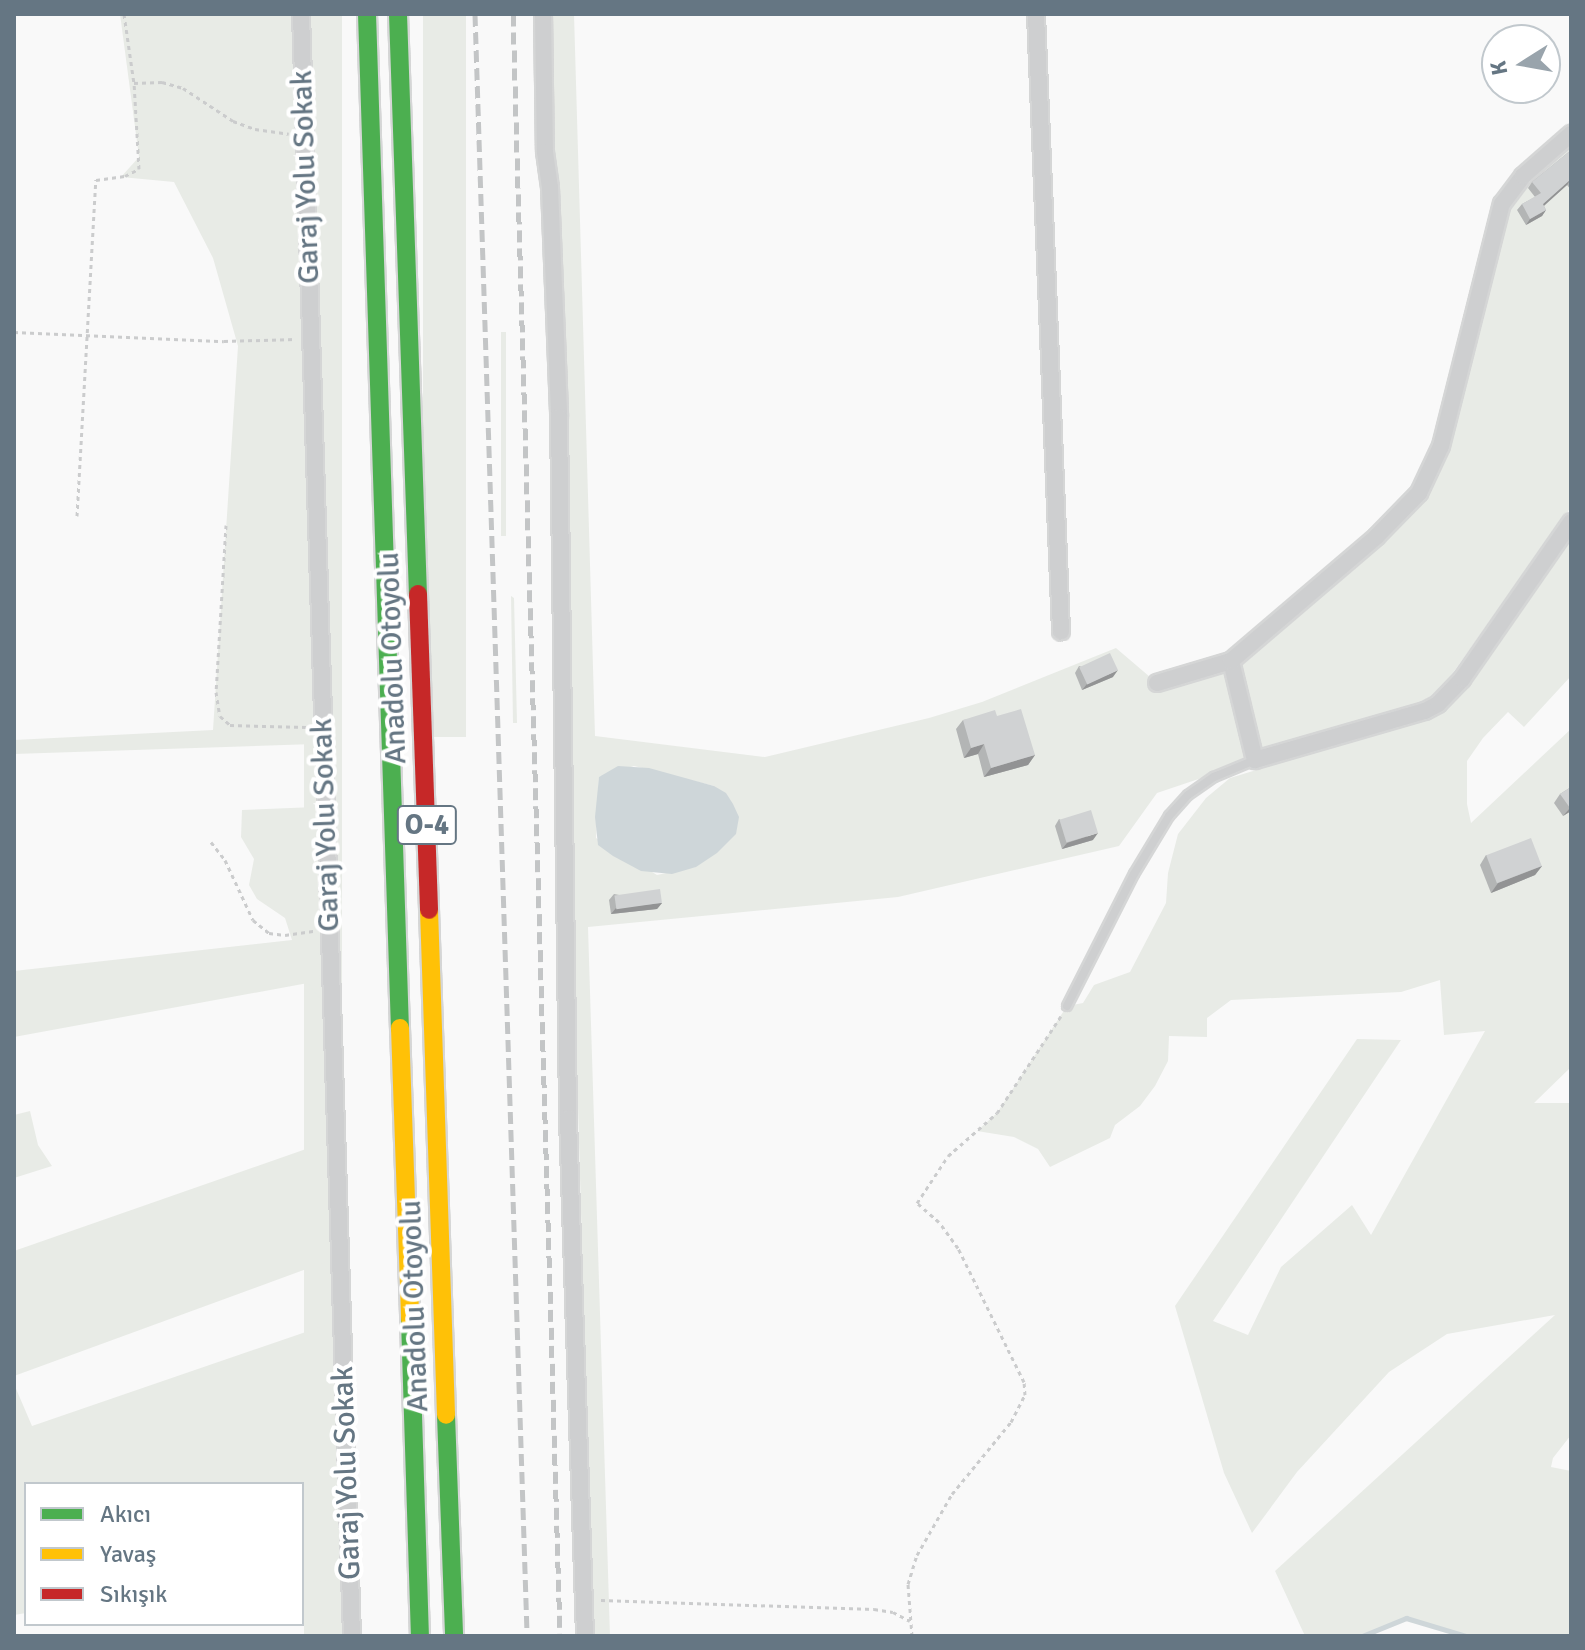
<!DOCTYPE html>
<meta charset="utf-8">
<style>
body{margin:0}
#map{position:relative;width:1585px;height:1650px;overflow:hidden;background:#f9f9f9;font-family:Signika,sans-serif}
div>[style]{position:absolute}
.green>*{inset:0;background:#e8ebe6;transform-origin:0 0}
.water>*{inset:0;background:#ced6d9}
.stream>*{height:5px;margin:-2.5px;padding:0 2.5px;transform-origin:2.5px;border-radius:2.5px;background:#ced6d9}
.path>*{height:3px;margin-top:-1.5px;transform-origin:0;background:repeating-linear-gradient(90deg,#cbcccd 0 4px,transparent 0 8px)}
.roads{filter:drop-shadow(2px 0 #d5d6d6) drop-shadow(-2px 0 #d5d6d6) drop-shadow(0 2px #d5d6d6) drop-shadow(0 -2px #d5d6d6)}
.lane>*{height:8px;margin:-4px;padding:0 4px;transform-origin:4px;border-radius:4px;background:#cecfd0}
.street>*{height:16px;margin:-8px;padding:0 8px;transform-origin:8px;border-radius:8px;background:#cecfd0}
.fast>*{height:18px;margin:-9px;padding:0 9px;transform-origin:9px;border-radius:9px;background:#4caf50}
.slow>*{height:18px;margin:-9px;padding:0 9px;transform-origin:9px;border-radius:9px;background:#ffc107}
.jam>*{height:18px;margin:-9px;padding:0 9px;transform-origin:9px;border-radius:9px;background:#c62828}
.rail>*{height:5px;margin-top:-2.5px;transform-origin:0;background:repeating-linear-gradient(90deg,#c3c5c6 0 12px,transparent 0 18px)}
.wall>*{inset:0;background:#b3b5b5}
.shaded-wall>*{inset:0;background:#929394}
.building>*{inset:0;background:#d0d2d3;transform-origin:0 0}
span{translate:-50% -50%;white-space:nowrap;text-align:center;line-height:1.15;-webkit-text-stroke:8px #fff;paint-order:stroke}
.shield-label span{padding:2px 6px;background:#fff;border:2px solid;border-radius:6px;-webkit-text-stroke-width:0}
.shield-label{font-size:28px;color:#657683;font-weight:700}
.street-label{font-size:30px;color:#657683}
.frame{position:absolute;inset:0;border:16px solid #657683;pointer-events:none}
.legend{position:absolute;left:24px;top:1482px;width:280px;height:144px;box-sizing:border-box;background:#fff;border:2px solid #c1c8cd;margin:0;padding:10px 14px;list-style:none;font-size:24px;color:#657683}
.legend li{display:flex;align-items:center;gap:16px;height:40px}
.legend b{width:40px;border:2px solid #c1c8cd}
.north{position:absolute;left:1481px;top:24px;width:80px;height:80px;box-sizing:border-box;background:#fff;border:2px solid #c1c8cd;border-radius:50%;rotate:259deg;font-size:22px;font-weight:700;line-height:32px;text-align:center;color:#657683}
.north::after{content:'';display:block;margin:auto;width:28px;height:36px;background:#99a4ac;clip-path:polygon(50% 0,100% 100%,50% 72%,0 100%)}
</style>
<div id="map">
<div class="green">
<div style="clip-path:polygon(120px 14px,295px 14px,316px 705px,314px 744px,14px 754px,14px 740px,213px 730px,238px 346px,213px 258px,174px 182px,121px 177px,139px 157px)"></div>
<div style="left:304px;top:14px;width:38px;height:1623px"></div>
<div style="left:423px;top:14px;width:43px;height:723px"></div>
<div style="clip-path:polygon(evenodd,547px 14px,574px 14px,595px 736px,765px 757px,929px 718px,982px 702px,1116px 648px,1157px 683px,1231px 661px,1255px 760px,1157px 793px,1119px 846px,898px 897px,588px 927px,610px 1636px,593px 1636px,547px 14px,634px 766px,714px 786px,695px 867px,657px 875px,596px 838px,599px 777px,634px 766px)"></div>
<div style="clip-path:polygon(1571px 142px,1571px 507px,1440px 691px,1410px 708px,1260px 753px,1240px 672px,1242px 661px,1421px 499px,1499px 224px,1522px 184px)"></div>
<div style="left:501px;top:332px;width:5px;height:204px"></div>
<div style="clip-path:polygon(1567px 539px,1571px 542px,1571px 676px,1524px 727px,1508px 712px,1483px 738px,1467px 761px,1467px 804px,1471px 823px,1571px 729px,1571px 1067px,1534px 1103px,1571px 1103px,1571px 1435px,1553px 1458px,1551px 1467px,1571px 1471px,1571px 1636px,1466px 1636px,1406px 1618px,1362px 1636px,1305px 1636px,1275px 1571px,1555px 1315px,1447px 1334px,1389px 1372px,1297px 1472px,1252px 1533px,1224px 1473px,1175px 1306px,1357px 1039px,1401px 1040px,1213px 1321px,1248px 1335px,1281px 1267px,1352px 1205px,1371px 1235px,1485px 1031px,1444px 1035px,1440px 980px,1401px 992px,1231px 1000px,1207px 1018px,1207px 1037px,1169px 1036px,1168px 1061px,1155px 1086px,1140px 1106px,1115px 1125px,1110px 1138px,1050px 1167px,1038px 1149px,1014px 1137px,977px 1131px,997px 1113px,1067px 1006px,1083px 1003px,1094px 985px,1130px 972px,1166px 903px,1168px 873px,1178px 834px,1206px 798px,1230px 778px,1406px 725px,1450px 704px)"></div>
<div style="clip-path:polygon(511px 596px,514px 598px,517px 723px,513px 723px)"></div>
<div style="clip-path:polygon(315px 807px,320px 999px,308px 983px,14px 1037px,14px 971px,292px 940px,285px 918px,257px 899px,249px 885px,254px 859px,241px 837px,242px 810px)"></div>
<div style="clip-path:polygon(30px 1111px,38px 1145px,52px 1166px,14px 1178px,14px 1115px)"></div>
<div style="clip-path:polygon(326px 1142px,331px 1260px,14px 1376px,14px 1251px)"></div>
<div style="clip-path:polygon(332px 1323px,340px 1579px,302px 1583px,302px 1484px,26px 1484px,26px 1613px,14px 1615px,14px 1384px,32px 1426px)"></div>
</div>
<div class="water">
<div style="clip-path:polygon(618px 766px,649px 768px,714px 786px,726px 793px,733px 804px,739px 817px,736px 834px,717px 853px,696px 867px,672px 874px,641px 871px,613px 856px,598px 845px,595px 817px,599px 777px)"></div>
</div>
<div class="stream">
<div style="left:1362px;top:1636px;width:48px;rotate:-22.2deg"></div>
<div style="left:1406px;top:1618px;width:63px;rotate:16.7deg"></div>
</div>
<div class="path">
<div style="left:124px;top:14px;width:70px;rotate:81.8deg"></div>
<div style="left:14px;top:332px;width:210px;rotate:2.5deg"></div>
<div style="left:224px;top:341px;width:72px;rotate:-1.6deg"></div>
<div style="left:77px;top:516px;width:337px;rotate:-86.8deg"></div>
<div style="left:96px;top:180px;width:29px;rotate:-8deg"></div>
<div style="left:125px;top:176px;width:16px;rotate:-27deg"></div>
<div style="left:139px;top:169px;width:86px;rotate:-93.3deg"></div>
<div style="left:134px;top:83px;width:28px;rotate:-2deg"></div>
<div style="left:162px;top:82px;width:22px;rotate:16deg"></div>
<div style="left:183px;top:88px;width:60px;rotate:33.4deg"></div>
<div style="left:233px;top:121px;width:23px;rotate:20deg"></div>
<div style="left:255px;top:129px;width:34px;rotate:8deg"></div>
<div style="left:226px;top:525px;width:167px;rotate:93.4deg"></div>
<div style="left:216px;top:692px;width:24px;rotate:81deg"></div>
<div style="left:220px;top:716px;width:13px;rotate:42deg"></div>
<div style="left:230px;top:725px;width:77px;rotate:1.5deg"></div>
<div style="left:211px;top:842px;width:23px;rotate:52deg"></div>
<div style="left:225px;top:860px;width:66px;rotate:65deg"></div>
<div style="left:253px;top:920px;width:21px;rotate:39deg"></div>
<div style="left:269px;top:933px;width:16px;rotate:7deg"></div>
<div style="left:285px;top:935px;width:30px;rotate:-8deg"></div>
<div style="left:601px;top:1600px;width:273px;rotate:1.9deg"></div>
<div style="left:874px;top:1609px;width:19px;rotate:9deg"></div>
<div style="left:893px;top:1612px;width:19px;rotate:28deg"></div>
<div style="left:912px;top:1636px;width:52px;rotate:-94.4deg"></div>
<div style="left:908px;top:1584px;width:30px;rotate:-73deg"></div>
<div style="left:917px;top:1555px;width:70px;rotate:-60.2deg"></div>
<div style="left:952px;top:1494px;width:93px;rotate:-50.7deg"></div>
<div style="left:1011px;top:1422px;width:30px;rotate:-63deg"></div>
<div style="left:1025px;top:1395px;width:13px;rotate:-94deg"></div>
<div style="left:1024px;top:1382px;width:149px;rotate:-116.2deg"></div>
<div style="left:958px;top:1248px;width:32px;rotate:-126deg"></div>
<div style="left:939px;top:1222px;width:29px;rotate:-139deg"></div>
<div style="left:917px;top:1203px;width:56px;rotate:-56.6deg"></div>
<div style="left:948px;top:1156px;width:65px;rotate:-41.3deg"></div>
<div style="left:997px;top:1113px;width:116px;rotate:-56.6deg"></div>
</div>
<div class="roads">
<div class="lane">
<div style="left:1067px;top:1006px;width:148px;rotate:-63.1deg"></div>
<div style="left:1134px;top:874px;width:68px;rotate:-58.9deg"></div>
<div style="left:1169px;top:816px;width:28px;rotate:-48deg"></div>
<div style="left:1188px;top:795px;width:32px;rotate:-35deg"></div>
<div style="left:1214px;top:777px;width:44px;rotate:-22.5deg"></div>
</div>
<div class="street">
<div style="left:301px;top:14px;width:1623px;rotate:88.2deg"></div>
<div style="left:543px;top:14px;width:138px;rotate:89.2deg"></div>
<div style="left:545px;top:152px;width:36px;rotate:82deg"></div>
<div style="left:550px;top:188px;width:229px;rotate:87.7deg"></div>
<div style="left:559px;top:417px;width:701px;rotate:89.26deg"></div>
<div style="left:568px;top:1118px;width:518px;rotate:88.12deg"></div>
<div style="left:1036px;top:14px;width:618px;rotate:87.68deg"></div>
<div style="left:1231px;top:661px;width:102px;rotate:76.4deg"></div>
<div style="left:1255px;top:760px;width:177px;rotate:-16.1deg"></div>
<div style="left:1425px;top:711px;width:15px;rotate:-28deg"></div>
<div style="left:1438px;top:704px;width:35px;rotate:-46deg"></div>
<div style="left:1462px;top:679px;width:191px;rotate:-55.2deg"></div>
<div style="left:1157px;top:683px;width:77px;rotate:-16.6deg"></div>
<div style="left:1231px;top:661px;width:191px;rotate:-40.5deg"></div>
<div style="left:1376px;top:537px;width:62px;rotate:-45.7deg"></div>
<div style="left:1419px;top:493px;width:52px;rotate:-64.9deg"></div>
<div style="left:1441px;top:446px;width:250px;rotate:-75.9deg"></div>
<div style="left:1502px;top:204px;width:35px;rotate:-53deg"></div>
<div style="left:1523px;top:176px;width:64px;rotate:-41.2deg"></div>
</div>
<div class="fast">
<div style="left:367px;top:14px;width:1015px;rotate:88.14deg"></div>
<div style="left:398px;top:14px;width:580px;rotate:88.03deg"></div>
<div style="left:410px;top:1320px;width:316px;rotate:88.2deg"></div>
<div style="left:446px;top:1415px;width:221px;rotate:87.9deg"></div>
</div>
<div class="slow">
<div style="left:429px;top:910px;width:505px;rotate:88.07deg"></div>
<div style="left:400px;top:1028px;width:292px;rotate:88deg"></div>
</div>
<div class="jam">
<div style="left:418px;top:594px;width:316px;rotate:88deg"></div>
</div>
</div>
<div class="rail">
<div style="left:475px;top:14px;width:1623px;rotate:88.16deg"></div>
<div style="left:513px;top:14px;width:1623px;rotate:88.34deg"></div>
</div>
<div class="wall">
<div style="clip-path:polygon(1571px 150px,1571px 190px,1567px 185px,1544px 206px,1546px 210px,1542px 216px,1526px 225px,1517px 210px,1522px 204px,1535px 197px,1528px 188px,1532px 182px)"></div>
<div style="clip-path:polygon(1079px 666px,1113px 677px,1082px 690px,1075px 673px)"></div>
<div style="clip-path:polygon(997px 716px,1035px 755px,1028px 765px,984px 777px,978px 754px,964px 758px,956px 729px,963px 720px)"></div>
<div style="clip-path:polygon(1571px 787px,1571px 811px,1563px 816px,1554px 803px,1560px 794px)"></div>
<div style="clip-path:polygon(1059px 819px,1093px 840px,1062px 849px,1055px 826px)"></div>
<div style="clip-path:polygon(1486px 855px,1542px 866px,1535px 875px,1491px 893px,1480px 865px)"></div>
<div style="clip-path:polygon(614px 894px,662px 903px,657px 909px,611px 914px,609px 900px)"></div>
</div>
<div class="shaded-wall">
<div style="clip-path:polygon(1571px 179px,1567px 185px,1539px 210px,1543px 204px)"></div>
<div style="clip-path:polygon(1546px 210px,1542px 216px,1526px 225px,1530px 219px)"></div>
<div style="clip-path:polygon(1118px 670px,1113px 677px,1082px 690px,1087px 684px)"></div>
<div style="clip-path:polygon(984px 744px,978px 754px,964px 758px,971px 748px)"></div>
<div style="clip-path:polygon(1035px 755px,1028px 765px,984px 777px,991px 768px)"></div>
<div style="clip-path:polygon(1571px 807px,1571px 811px,1563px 816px,1570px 808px)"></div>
<div style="clip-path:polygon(1098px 833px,1093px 840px,1062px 849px,1067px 843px)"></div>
<div style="clip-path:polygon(1542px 866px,1535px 875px,1491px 893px,1498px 883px)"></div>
<div style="clip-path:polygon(662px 903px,657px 909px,611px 914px,616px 908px)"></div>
</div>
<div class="building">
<div style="clip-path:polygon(1571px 150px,1571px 179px,1543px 204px,1546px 210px,1530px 219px,1522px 204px,1541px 193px,1532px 182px)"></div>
<div style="left:1110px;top:653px;width:19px;height:34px;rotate:65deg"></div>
<div style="clip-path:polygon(1021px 709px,1035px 755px,991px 768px,984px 744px,971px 748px,963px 720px,995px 710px,997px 716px)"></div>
<div style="clip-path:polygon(1571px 787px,1571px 807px,1570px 808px,1560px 794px)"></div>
<div style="left:1091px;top:810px;width:24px;height:33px;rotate:73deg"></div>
<div style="left:1531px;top:838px;width:30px;height:48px;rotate:69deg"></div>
<div style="left:660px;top:889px;width:14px;height:46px;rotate:82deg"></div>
</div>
<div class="shield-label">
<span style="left:427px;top:825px">O-4</span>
</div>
<div class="street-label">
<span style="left:306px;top:177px;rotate:-92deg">Garaj Yolu Sokak</span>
<span style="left:393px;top:658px;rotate:-92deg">Anadolu Otoyolu</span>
<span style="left:326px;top:825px;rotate:-92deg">Garaj Yolu Sokak</span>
<span style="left:415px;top:1306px;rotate:-92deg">Anadolu Otoyolu</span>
<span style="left:347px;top:1473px;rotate:-92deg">Garaj Yolu Sokak</span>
</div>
<div class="frame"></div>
<ul class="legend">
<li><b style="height:10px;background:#4caf50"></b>Akıcı</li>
<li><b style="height:10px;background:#ffc107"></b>Yavaş</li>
<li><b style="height:10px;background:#c62828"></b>Sıkışık</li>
</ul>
<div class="north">K</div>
</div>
